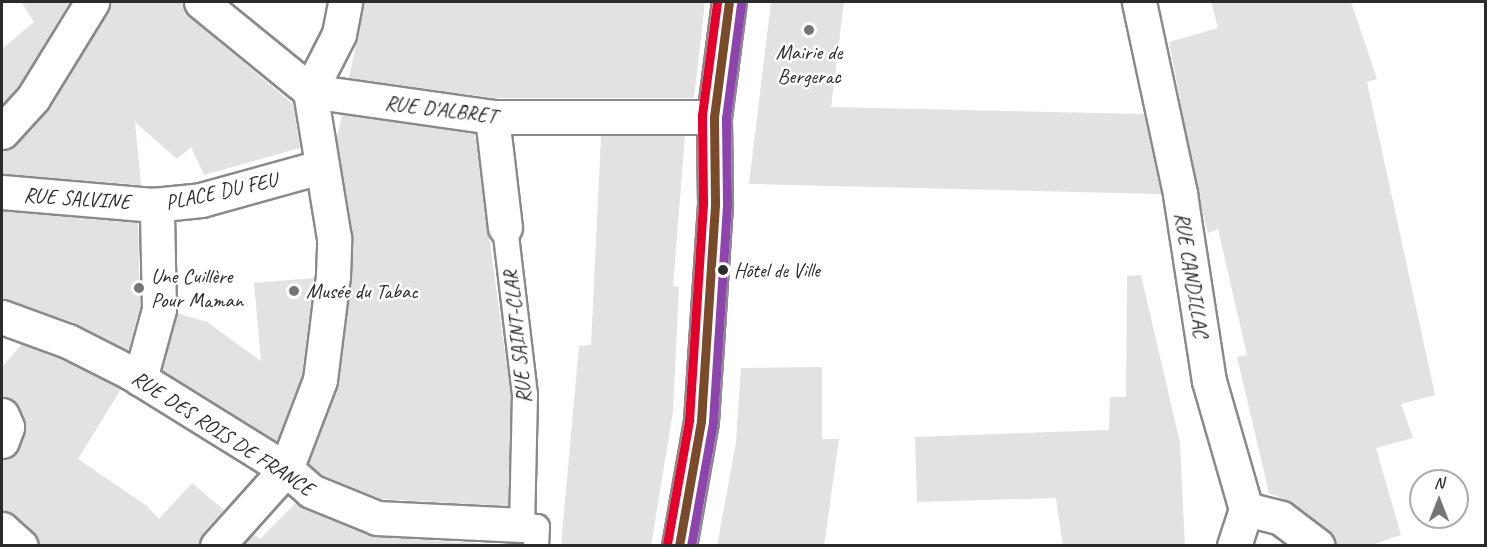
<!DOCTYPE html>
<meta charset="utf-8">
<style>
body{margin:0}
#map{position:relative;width:1487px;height:547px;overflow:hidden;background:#fff;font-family:Caveat,sans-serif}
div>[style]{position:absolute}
.building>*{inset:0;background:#e2e2e2}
.roads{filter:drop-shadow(2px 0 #8a8a8a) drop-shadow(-2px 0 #8a8a8a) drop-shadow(0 2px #8a8a8a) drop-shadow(0 -2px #8a8a8a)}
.service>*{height:24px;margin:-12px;padding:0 12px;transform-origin:12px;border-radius:12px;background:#fff}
.pedestrian>*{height:33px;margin:-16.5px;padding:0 16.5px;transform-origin:16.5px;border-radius:16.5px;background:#fff}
.minor>*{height:33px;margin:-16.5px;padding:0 16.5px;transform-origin:16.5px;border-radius:16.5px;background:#fff}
.secondary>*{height:33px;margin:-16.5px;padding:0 16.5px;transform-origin:16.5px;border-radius:16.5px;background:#fff}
.bus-1>*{height:9px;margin:-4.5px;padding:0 4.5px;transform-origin:4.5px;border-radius:4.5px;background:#7a4b2a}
.bus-2>*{height:9px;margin:-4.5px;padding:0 4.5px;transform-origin:4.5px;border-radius:4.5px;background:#8e44ad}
.bus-3>*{height:9px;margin:-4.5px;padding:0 4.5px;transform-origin:4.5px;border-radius:4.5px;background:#e4002b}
.dots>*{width:16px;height:16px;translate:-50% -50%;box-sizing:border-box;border:3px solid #fff;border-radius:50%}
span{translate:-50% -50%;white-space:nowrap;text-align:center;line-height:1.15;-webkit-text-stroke:5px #fff;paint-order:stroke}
.bus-label{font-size:20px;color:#2b2b2b}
.left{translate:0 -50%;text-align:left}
.poi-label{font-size:21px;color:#2b2b2b}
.street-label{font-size:21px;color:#2b2b2b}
.frame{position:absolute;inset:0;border:3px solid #2b2b2b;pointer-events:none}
.north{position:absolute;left:1409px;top:469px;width:60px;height:60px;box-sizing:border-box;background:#fff;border:2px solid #aaa;border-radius:50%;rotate:0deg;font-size:16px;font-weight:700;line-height:24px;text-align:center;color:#2b2b2b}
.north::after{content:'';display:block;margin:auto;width:21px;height:27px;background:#757575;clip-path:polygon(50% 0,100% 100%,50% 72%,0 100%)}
</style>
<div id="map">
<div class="building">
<div style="clip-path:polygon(21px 2px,70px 2px,18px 87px,2px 105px,2px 49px,34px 22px)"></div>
<div style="clip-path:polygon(111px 2px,183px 2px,189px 17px,293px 104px,300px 148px,204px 175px,191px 147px,177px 159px,135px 122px,141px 185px,2px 174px,2px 150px,16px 145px,49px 108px)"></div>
<div style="clip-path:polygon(365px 2px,705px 2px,694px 98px,493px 98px,349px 78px)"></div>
<div style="clip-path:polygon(771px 2px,844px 2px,831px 107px,1144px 114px,1161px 194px,749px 184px)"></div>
<div style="clip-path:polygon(1211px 2px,1351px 2px,1377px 79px,1367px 82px,1435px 395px,1401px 404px,1413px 438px,1376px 448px,1401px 535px,1369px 546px,1336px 546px,1329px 531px,1292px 503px,1269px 493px,1237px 357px,1247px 355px,1218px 229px,1208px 233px,1200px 203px,1169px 42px,1218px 28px)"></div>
<div style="clip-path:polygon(342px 114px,475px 134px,511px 396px,508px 506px,381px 499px,322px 475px,308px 464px,339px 383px,352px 278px,353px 235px,337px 138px)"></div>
<div style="clip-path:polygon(601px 136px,685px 136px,673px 286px,679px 287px,673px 411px,651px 546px,561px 546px,579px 346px,591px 345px)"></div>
<div style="clip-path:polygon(2px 211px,138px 223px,140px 307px,128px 351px,75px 323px,2px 299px)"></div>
<div style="clip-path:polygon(1141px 275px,1180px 443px,1185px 546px,1063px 546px,1056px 498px,917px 502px,915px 437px,1109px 430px,1110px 397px,1126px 397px,1127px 276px)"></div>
<div style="clip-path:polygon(314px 278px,302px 375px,277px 441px,162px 370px,177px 313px,207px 322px,261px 361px,254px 283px)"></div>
<div style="clip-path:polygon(22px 344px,61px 358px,121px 389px,78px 459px,147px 506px,159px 519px,192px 483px,224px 510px,203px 533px,199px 546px,39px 546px,33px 532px,14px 515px,2px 511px,2px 460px,15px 455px,25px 432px,19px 407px,13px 400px,2px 397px,2px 367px)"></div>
<div style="clip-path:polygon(822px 367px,822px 439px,839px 439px,824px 546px,717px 546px,736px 442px,741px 368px)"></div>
<div style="clip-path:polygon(296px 503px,376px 537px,522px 546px,243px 546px,253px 534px,260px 539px)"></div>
</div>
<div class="roads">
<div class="service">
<div style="left:505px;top:227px;width:169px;rotate:83.2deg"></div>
<div style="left:525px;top:395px;width:130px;rotate:91.3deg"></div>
<div style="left:522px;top:525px;width:15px;rotate:8deg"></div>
<div style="left:537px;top:527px;width:19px;rotate:93deg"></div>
</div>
<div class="pedestrian">
<div style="left:2px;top:132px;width:46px;rotate:-47.6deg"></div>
<div style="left:33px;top:98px;width:113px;rotate:-58.4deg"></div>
<div style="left:2px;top:192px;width:152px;rotate:4.9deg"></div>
<div style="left:2px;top:317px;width:70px;rotate:20deg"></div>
<div style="left:68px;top:341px;width:71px;rotate:26.9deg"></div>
<div style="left:131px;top:373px;width:182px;rotate:31.8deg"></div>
<div style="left:286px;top:469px;width:95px;rotate:-69.1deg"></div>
<div style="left:320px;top:380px;width:105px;rotate:-82.9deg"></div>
<div style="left:333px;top:276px;width:38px;rotate:-88deg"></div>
<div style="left:334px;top:238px;width:149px;rotate:-99.3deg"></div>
<div style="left:140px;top:379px;width:73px;rotate:-74.8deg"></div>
<div style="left:159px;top:309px;width:93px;rotate:-91.2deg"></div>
<div style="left:157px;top:216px;width:12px;rotate:-110deg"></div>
<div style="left:153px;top:205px;width:48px;rotate:-5.9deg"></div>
<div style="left:201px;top:200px;width:123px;rotate:-15.5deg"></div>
<div style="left:2px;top:415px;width:13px;rotate:67deg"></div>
<div style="left:7px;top:427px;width:15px;rotate:110deg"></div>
<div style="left:377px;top:518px;width:145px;rotate:2.8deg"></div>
</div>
<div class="minor">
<div style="left:201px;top:2px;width:141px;rotate:39.2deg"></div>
<div style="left:310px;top:91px;width:184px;rotate:8.1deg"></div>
<div style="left:492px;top:117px;width:222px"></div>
<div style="left:1139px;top:2px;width:196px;rotate:77.9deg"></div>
<div style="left:1180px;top:194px;width:189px;rotate:81.2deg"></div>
<div style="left:1209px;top:381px;width:133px;rotate:73.9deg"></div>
<div style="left:1246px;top:509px;width:39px;rotate:108deg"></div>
<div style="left:310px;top:91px;width:64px;rotate:-63deg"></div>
<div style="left:339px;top:34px;width:33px;rotate:-79deg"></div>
<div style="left:492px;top:117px;width:111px;rotate:83.3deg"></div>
<div style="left:1246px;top:509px;width:36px;rotate:14deg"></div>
<div style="left:1281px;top:518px;width:46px;rotate:37.1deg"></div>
<div style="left:2px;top:529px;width:25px;rotate:42deg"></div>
<div style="left:217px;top:546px;width:103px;rotate:-48.1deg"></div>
<div style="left:286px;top:469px;width:33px;rotate:41deg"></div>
<div style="left:311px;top:491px;width:71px;rotate:22.2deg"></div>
</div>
<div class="secondary">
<div style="left:679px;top:546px;width:127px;rotate:-80deg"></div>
<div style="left:701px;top:421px;width:219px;rotate:-86.3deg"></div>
<div style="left:715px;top:202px;width:85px;rotate:-90.7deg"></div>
<div style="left:714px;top:117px;width:116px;rotate:-82.6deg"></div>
</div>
</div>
<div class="bus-1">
<div style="left:679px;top:546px;width:127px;rotate:-80deg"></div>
<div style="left:701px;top:421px;width:219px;rotate:-86.3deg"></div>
<div style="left:715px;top:202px;width:85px;rotate:-90.7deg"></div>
<div style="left:714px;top:117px;width:116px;rotate:-82.6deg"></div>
</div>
<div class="bus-2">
<div style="left:691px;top:546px;width:126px;rotate:-79.9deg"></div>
<div style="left:713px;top:422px;width:219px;rotate:-86.3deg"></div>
<div style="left:727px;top:203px;width:85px;rotate:-90.7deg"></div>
<div style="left:726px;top:118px;width:115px;rotate:-82.5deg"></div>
</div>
<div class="bus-3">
<div style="left:667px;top:544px;width:126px;rotate:-79.9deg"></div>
<div style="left:689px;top:420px;width:218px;rotate:-86.3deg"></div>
<div style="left:703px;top:202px;width:87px;rotate:-90.7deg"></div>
<div style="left:702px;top:115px;width:114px;rotate:-82.4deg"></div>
</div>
<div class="dots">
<div style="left:809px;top:30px;background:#757575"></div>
<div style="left:723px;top:270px;background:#2b2b2b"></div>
<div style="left:139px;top:288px;background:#757575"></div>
<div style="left:294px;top:291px;background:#757575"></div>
</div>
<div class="bus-label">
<span class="left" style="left:734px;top:270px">Hôtel de Ville</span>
</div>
<div class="poi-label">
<span style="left:809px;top:64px">Mairie de<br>Bergerac</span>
<span class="left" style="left:151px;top:288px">Une Cuillère<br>Pour Maman</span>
<span class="left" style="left:306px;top:291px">Musée du Tabac</span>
</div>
<div class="street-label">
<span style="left:441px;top:109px;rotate:7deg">RUE D'ALBRET</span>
<span style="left:221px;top:191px;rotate:-12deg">PLACE DU FEU</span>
<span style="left:77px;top:198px;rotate:4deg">RUE SALVINE</span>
<span style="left:1192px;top:275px;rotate:81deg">RUE CANDILLAC</span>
<span style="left:517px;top:337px;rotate:-96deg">RUE SAINT-CLAR</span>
<span style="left:223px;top:433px;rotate:33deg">RUE DES ROIS DE FRANCE</span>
</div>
<div class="frame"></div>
<div class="north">N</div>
</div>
